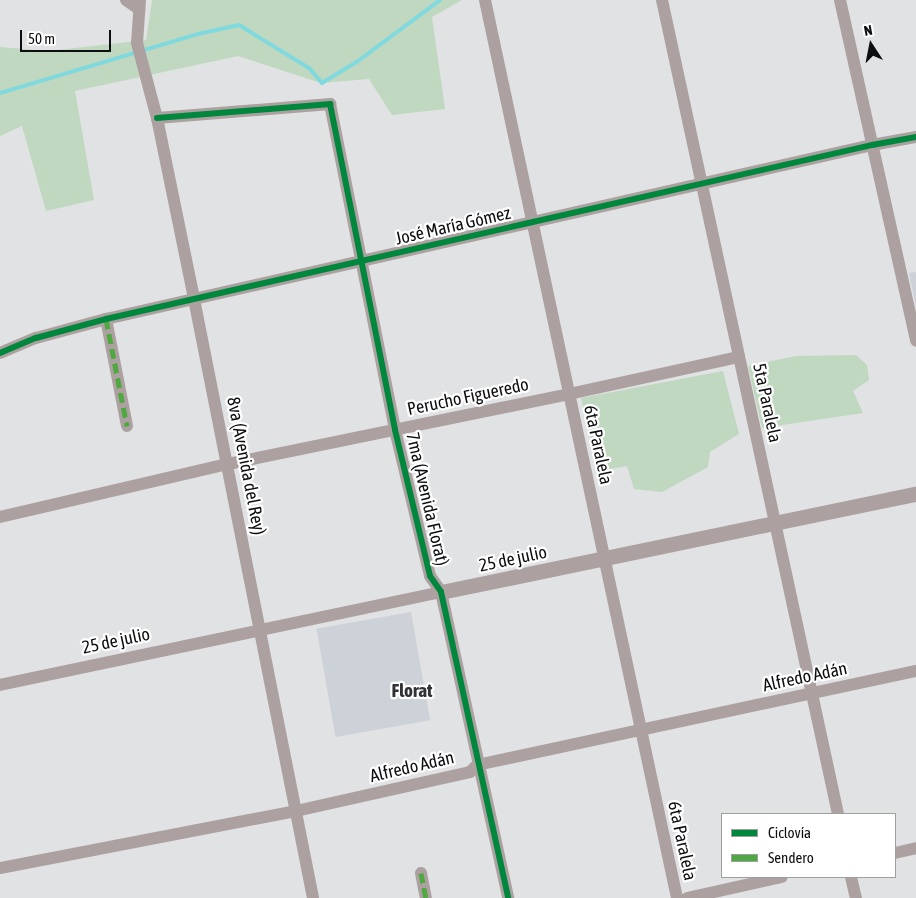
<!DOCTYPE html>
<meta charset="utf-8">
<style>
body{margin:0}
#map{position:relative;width:916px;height:898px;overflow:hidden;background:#e0e2e4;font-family:"Asap Condensed",sans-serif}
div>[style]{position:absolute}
.built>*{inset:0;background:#ccd2d8;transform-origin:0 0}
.green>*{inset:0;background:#bfd8bf}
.stream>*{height:4px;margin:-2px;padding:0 2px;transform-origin:2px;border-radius:2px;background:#80d9de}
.minor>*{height:12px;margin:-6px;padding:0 6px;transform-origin:6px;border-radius:6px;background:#aca1a0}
.tertiary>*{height:15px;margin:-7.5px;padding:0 7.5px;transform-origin:7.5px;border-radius:7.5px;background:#aca1a0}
.quiet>*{height:5px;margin-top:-2.5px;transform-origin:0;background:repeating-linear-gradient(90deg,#50a842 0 10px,transparent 0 15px)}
.cycleway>*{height:6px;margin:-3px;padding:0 3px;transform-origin:3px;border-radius:3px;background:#00873e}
span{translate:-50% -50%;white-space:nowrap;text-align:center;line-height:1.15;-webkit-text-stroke:4.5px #fff;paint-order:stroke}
.street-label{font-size:18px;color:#0d0e10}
.neighbourhood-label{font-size:19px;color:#303335;font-weight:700}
.legend{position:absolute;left:721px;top:813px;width:175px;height:65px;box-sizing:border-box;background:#fff;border:1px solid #9e9f9f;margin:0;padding:6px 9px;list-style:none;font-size:15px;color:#0d0e10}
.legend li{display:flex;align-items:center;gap:10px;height:25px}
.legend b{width:25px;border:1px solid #9e9f9f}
.north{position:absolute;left:846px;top:20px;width:50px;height:50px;-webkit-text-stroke:4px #fff;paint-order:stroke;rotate:349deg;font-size:14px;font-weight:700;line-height:20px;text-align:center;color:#0d0e10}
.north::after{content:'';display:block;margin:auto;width:18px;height:22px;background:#0d0e10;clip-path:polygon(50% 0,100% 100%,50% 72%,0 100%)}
.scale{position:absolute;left:20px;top:30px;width:91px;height:22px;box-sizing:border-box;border:2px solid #0d0e10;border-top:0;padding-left:6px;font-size:15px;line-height:18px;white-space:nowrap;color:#0d0e10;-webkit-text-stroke:4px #fff;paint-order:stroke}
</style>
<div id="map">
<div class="built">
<div style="clip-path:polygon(916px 272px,916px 307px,909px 273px)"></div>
<div style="left:411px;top:612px;width:110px;height:96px;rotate:80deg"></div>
</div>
<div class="green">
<div style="clip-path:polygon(152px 0,462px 0,432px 17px,445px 109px,392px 115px,369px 79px,321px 83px,238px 56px,75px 91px,94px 200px,46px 211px,22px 126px,0 136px,0 47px,49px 51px,146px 40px)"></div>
<div style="clip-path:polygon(856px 355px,867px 365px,869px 380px,853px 391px,863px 413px,762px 428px,748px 366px,796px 356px)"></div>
<div style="clip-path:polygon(723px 371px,739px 434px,710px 452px,708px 467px,662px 492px,634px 489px,627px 466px,599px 471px,581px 398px)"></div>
</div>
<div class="stream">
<div style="left:0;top:93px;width:207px;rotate:-16.6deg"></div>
<div style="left:198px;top:34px;width:42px;rotate:-12.4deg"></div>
<div style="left:239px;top:25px;width:82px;rotate:31.6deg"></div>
<div style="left:309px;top:68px;width:20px;rotate:49deg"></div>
<div style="left:322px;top:83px;width:42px;rotate:-31.4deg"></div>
<div style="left:358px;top:61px;width:102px;rotate:-36.6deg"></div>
</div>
<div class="minor">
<div style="left:126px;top:0;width:16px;rotate:35deg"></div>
<div style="left:140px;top:0;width:43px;rotate:94deg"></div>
<div style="left:137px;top:43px;width:78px;rotate:75.1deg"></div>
<div style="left:157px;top:118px;width:185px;rotate:78.4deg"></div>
<div style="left:194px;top:299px;width:611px;rotate:78.76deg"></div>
<div style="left:485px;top:0;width:918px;rotate:77.93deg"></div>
<div style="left:662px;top:0;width:833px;rotate:77.8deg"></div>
<div style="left:840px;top:0;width:349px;rotate:77.4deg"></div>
<div style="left:157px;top:118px;width:174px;rotate:-4.6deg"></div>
<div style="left:330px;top:104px;width:332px;rotate:78.7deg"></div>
<div style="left:395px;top:430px;width:150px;rotate:76.5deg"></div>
<div style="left:430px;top:576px;width:19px;rotate:55deg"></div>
<div style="left:441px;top:592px;width:313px;rotate:77.6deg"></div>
<div style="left:106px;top:319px;width:109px;rotate:78.9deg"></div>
<div style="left:0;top:353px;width:39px;rotate:-23deg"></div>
<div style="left:36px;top:338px;width:73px;rotate:-15.2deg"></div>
<div style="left:106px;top:319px;width:786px;rotate:-12.8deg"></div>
<div style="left:872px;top:145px;width:45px;rotate:-10.3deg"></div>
<div style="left:0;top:517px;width:234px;rotate:-13.1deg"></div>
<div style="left:228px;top:464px;width:348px;rotate:-11.6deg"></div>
<div style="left:569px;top:394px;width:174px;rotate:-12.3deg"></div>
<div style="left:0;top:685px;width:451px;rotate:-11.9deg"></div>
<div style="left:895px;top:853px;width:22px;rotate:-13deg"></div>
<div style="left:0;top:868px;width:301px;rotate:-10.9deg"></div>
<div style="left:296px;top:811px;width:178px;rotate:-12.6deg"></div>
<div style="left:470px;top:772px;width:10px;rotate:-45deg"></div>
<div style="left:477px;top:765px;width:449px;rotate:-12.1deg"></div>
<div style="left:421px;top:873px;width:25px;rotate:79deg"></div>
<div style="left:851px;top:877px;width:22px;rotate:77deg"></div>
<div style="left:687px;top:898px;width:97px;rotate:-12.5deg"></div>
</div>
<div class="tertiary">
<div style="left:441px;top:592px;width:485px;rotate:-11.7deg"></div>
</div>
<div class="quiet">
<div style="left:106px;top:319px;width:109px;rotate:78.9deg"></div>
<div style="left:421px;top:873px;width:25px;rotate:79deg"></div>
</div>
<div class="cycleway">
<div style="left:157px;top:118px;width:174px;rotate:-4.6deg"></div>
<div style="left:330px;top:104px;width:332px;rotate:78.7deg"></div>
<div style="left:395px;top:430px;width:150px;rotate:76.5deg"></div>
<div style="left:430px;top:576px;width:19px;rotate:55deg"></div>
<div style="left:441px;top:592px;width:313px;rotate:77.6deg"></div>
<div style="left:0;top:353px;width:39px;rotate:-23deg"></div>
<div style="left:36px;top:338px;width:73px;rotate:-15.2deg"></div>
<div style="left:106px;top:319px;width:786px;rotate:-12.8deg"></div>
<div style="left:872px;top:145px;width:45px;rotate:-10.3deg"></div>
</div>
<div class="street-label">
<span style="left:453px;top:226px;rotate:-13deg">José María Gómez</span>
<span style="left:468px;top:397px;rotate:-12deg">Perucho Figueredo</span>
<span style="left:767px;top:403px;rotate:78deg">5ta Paralela</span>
<span style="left:598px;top:445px;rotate:78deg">6ta Paralela</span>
<span style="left:246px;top:466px;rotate:79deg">8va (Avenida del Rey)</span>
<span style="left:427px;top:499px;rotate:77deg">7ma (Avenida Florat)</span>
<span style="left:513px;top:559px;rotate:-12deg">25 de julio</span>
<span style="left:116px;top:641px;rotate:-12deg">25 de julio</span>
<span style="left:805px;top:677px;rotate:-12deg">Alfredo Adán</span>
<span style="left:412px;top:767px;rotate:-13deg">Alfredo Adán</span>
<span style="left:682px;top:841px;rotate:78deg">6ta Paralela</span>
</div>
<div class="neighbourhood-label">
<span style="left:412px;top:691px">Florat</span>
</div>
<ul class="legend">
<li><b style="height:6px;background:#00873e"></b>Ciclovía</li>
<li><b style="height:6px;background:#50a842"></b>Sendero</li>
</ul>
<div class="north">N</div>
<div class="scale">50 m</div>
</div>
